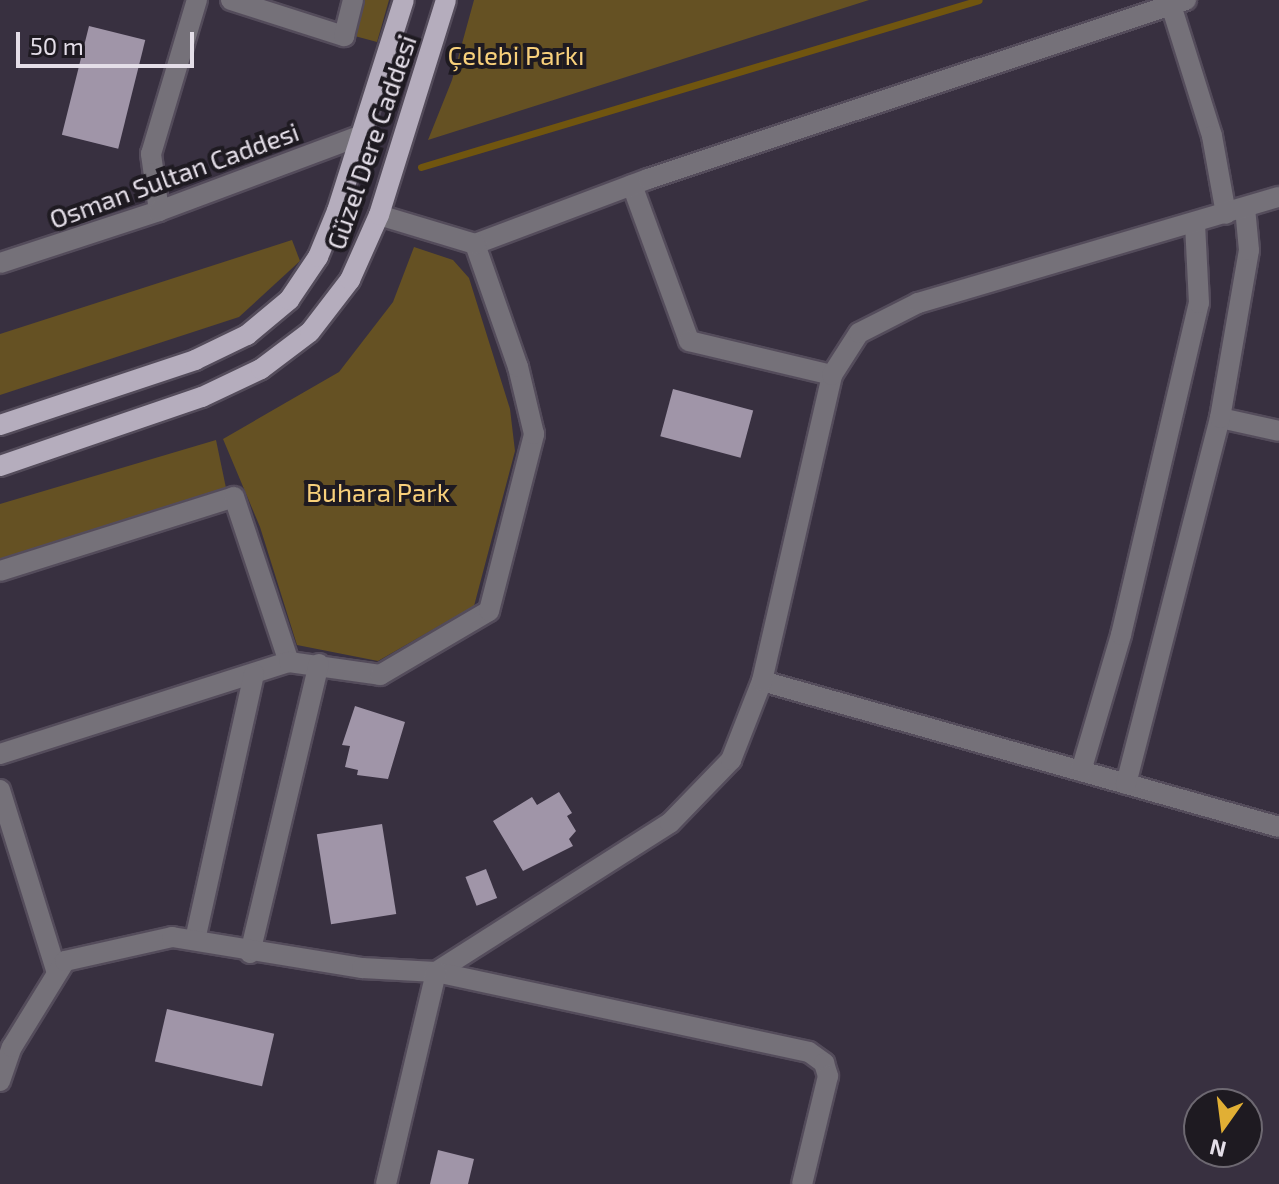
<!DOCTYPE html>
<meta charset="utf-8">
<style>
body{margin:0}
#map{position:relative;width:1279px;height:1184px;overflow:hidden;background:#383040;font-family:"Exo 2",sans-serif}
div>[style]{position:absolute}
.green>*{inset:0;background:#655123}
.stream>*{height:7px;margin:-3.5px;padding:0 3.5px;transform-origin:3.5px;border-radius:3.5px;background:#70550f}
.building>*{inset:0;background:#a095a8;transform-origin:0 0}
.roads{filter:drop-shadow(2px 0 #544c5b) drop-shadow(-2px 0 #544c5b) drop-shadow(0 2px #544c5b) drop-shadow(0 -2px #544c5b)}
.minor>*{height:20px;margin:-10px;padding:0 10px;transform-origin:10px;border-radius:10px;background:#757179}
.major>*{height:20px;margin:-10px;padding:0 10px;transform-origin:10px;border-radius:10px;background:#b5adbd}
span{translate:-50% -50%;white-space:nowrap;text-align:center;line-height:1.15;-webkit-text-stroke:8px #1e1a21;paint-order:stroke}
.park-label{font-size:26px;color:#f8d07b}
.street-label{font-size:26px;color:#e4dee8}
.north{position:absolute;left:1183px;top:1088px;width:80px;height:80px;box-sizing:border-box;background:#1e1a21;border:2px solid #6d6871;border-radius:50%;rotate:194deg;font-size:22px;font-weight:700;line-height:32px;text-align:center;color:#e4dee8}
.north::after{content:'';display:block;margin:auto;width:28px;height:36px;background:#e1af34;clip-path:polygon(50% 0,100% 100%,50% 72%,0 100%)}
.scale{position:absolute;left:16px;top:32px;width:178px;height:36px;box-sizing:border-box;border:4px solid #e4dee8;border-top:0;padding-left:10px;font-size:24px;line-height:28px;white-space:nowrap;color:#e4dee8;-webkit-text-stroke:6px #1e1a21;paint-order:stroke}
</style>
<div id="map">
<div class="green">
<div style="clip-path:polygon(360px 0,389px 0,377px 42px,351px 35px)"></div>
<div style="clip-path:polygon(474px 0,869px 0,428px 140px,452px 80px)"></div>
<div style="clip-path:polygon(292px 240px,300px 261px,239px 317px,0 395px,0 334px)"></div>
<div style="clip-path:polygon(414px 247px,453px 260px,469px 278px,510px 409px,515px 451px,474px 606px,378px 661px,297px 645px,260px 527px,223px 439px,339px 372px,393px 302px)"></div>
<div style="clip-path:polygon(216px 440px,226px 488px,0 561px,0 504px)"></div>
</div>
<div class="stream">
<div style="left:421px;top:167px;width:582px;rotate:-16.66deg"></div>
</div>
<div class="building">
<div style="left:89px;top:26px;width:58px;height:112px;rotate:14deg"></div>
<div style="left:673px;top:389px;width:83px;height:49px;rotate:15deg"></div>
<div style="clip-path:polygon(355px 706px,405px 722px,388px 779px,357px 775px,358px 770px,345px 767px,350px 746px,342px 745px)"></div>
<div style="clip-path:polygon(559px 792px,572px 813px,567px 816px,576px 831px,569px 839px,573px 846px,523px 871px,493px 821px,532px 797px,537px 805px)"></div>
<div style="left:382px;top:824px;width:91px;height:66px;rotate:81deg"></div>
<div style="left:486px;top:869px;width:31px;height:22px;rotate:69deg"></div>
<div style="left:167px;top:1009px;width:110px;height:54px;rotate:13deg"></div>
<div style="clip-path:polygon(438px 1150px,474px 1159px,468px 1184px,430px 1184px)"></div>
</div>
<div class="roads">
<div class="minor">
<div style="left:231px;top:0;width:119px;rotate:17.7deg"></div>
<div style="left:344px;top:36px;width:37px;rotate:-76deg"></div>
<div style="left:1171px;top:5px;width:137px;rotate:72.6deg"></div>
<div style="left:1212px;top:136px;width:79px;rotate:79.8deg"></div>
<div style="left:632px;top:185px;width:166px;rotate:69.9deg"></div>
<div style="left:689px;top:341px;width:147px;rotate:13.4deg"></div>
<div style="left:159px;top:211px;width:58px;rotate:-98deg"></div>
<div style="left:151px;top:154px;width:161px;rotate:-73.4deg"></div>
<div style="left:475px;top:244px;width:185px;rotate:-20.6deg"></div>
<div style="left:648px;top:179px;width:567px;rotate:-18.4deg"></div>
<div style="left:0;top:263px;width:167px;rotate:-18.1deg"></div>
<div style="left:159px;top:211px;width:220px;rotate:-20.5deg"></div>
<div style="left:1220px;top:418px;width:60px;rotate:12.4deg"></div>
<div style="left:0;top:571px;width:245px;rotate:-17.5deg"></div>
<div style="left:234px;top:497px;width:174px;rotate:71.6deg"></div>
<div style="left:762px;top:681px;width:537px;rotate:15.77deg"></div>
<div style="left:0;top:754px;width:303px;rotate:-17.7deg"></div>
<div style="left:289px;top:662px;width:92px;rotate:8.1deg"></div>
<div style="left:380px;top:675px;width:126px;rotate:-30.4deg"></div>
<div style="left:489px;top:611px;width:183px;rotate:-75.7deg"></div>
<div style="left:534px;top:434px;width:69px;rotate:-103.4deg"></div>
<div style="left:518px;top:367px;width:130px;rotate:-109.3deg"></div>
<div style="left:475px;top:244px;width:100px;rotate:-163.2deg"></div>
<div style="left:1081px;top:771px;width:142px;rotate:-73.6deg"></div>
<div style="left:1121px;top:635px;width:341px;rotate:-76.8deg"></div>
<div style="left:1199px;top:303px;width:78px;rotate:-92.9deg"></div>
<div style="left:1126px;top:784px;width:378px;rotate:-75.6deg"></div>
<div style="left:1220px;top:418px;width:170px;rotate:-80.2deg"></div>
<div style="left:1249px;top:250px;width:42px;rotate:-95.4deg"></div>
<div style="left:0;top:790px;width:189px;rotate:72.7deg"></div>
<div style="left:195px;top:940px;width:273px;rotate:-77.5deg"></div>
<div style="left:250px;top:953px;width:297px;rotate:-76.6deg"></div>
<div style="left:436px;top:972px;width:277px;rotate:-32.5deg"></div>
<div style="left:670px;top:823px;width:88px;rotate:-45.9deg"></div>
<div style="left:731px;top:760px;width:85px;rotate:-68.6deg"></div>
<div style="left:762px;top:681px;width:314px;rotate:-77.1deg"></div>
<div style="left:832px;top:375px;width:50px;rotate:-57.3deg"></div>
<div style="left:859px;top:333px;width:66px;rotate:-27deg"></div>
<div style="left:918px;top:303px;width:376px;rotate:-16.4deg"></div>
<div style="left:0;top:1081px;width:36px;rotate:-71deg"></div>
<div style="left:12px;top:1047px;width:101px;rotate:-58.4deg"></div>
<div style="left:65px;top:961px;width:110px;rotate:-12.6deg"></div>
<div style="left:172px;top:937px;width:193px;rotate:9.3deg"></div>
<div style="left:362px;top:968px;width:74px;rotate:3.1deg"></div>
<div style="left:436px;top:972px;width:381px;rotate:12.1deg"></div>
<div style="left:809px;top:1052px;width:19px;rotate:36deg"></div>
<div style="left:824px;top:1063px;width:14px;rotate:73deg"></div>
<div style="left:828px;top:1076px;width:111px;rotate:103.5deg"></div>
<div style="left:386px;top:1184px;width:218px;rotate:-76.7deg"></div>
</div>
<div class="major">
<div style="left:0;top:425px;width:206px;rotate:-18.4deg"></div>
<div style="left:195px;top:360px;width:58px;rotate:-25.7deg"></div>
<div style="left:247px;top:335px;width:55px;rotate:-39.8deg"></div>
<div style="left:289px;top:300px;width:52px;rotate:-56deg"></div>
<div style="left:318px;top:257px;width:50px;rotate:-67.6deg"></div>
<div style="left:337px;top:211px;width:221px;rotate:-72.4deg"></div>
<div style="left:0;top:466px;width:213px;rotate:-18.9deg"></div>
<div style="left:202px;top:397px;width:65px;rotate:-25.4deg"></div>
<div style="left:261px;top:369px;width:61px;rotate:-37.1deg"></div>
<div style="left:310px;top:332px;width:66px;rotate:-52.4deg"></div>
<div style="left:350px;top:280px;width:71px;rotate:-66deg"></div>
<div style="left:379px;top:215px;width:225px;rotate:-72.7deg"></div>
</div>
</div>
<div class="park-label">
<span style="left:516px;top:55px">Çelebi Parkı</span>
<span style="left:378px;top:492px">Buhara Park</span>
</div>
<div class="street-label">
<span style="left:371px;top:142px;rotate:-71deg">Güzel Dere Caddesi</span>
<span style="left:174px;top:175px;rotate:-20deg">Osman Sultan Caddesi</span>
</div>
<div class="north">N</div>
<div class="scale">50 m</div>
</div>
